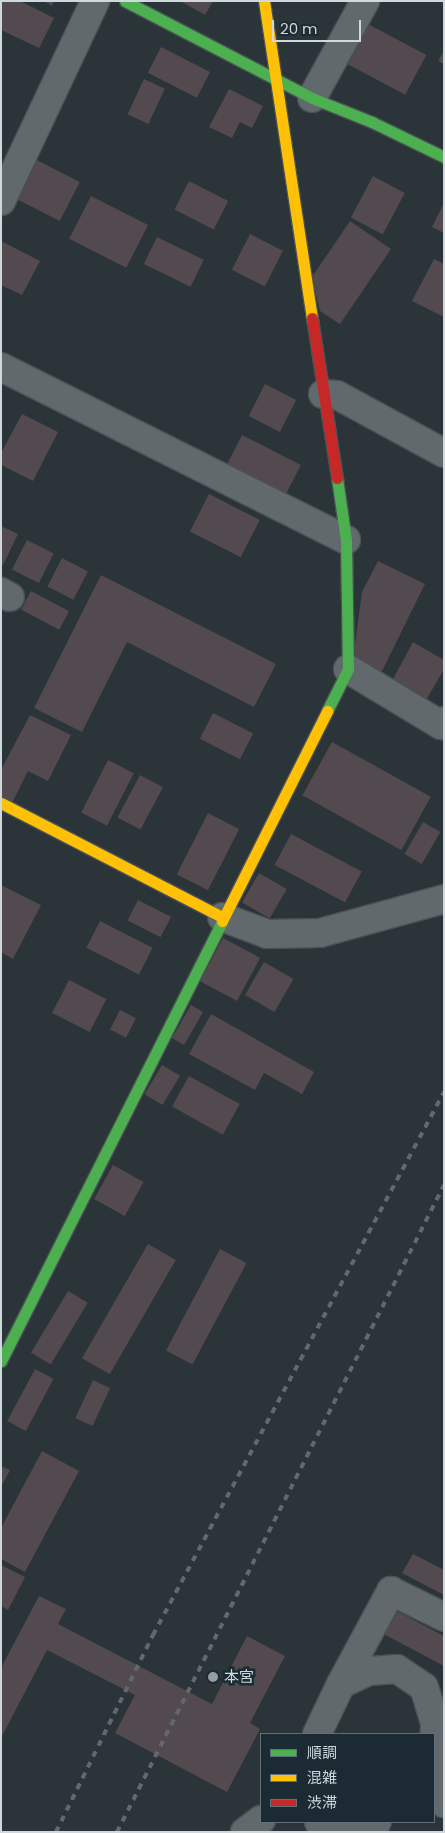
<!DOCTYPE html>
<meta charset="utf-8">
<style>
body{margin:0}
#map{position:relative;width:445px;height:1833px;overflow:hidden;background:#2b3438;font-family:Poppins,"Noto Sans JP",sans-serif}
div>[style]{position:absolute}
.building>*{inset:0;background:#524a4e;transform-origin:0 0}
.roads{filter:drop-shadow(1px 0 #495154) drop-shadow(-1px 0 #495154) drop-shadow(0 1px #495154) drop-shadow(0 -1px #495154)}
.street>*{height:28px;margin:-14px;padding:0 14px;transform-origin:14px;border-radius:14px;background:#62696d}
.fast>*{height:11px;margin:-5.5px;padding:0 5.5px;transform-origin:5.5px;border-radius:5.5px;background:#4caf50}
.slow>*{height:11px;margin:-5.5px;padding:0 5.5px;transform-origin:5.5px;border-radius:5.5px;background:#ffc107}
.jam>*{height:11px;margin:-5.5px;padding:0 5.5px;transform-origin:5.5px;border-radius:5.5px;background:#c62828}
.rail>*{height:4px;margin-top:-2px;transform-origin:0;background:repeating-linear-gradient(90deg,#62696c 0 6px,transparent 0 12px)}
.dots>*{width:14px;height:14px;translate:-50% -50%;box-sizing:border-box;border:2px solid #1c2b33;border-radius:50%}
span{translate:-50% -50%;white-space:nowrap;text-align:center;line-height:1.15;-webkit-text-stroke:5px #1c2b33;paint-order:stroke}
.poi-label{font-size:15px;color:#ced8dd}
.left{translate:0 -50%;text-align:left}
.frame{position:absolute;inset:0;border:2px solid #ced8dd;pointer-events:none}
.legend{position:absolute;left:260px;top:1733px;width:175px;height:90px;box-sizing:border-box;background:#1c2b33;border:1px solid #637077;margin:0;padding:6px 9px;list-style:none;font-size:15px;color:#ced8dd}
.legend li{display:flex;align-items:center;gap:10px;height:25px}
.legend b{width:25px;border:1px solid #637077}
.scale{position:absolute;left:272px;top:20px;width:89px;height:22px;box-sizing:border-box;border:2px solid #ced8dd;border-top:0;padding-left:6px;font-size:15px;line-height:18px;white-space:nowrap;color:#ced8dd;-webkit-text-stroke:4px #1c2b33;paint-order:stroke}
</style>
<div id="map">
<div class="building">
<div style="clip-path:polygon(1px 1px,20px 1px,54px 18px,39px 48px,1px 30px)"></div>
<div style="clip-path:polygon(43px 1px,54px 1px,52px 6px)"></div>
<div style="clip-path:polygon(180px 1px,213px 1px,205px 15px)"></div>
<div style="left:368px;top:24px;width:66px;height:45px;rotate:28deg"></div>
<div style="left:161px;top:47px;width:55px;height:29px;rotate:27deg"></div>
<div style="clip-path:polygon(444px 51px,444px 64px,438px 61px)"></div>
<div style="left:144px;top:79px;width:23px;height:39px;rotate:25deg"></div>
<div style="clip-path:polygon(229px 89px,263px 106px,252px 128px,240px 122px,232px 138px,209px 127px)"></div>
<div style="left:29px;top:156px;width:57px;height:44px;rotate:27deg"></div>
<div style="left:373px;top:176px;width:36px;height:47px;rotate:28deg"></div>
<div style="left:189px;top:181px;width:44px;height:32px;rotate:27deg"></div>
<div style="left:91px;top:196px;width:64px;height:48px;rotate:27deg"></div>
<div style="clip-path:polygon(444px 203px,444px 233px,432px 227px)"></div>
<div style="clip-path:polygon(350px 221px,391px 249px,340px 324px,320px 311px,312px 277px)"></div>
<div style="left:250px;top:234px;width:37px;height:40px;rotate:27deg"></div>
<div style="left:157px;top:237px;width:52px;height:30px;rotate:26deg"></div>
<div style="clip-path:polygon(1px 241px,40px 261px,22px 295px,1px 285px)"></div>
<div style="clip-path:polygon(434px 259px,444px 264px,444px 317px,412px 301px)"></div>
<div style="left:265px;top:384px;width:35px;height:36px;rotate:27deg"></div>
<div style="clip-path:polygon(22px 414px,58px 432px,33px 481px,1px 465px,1px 453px)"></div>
<div style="left:242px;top:435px;width:66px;height:34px;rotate:27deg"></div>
<div style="left:209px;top:494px;width:57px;height:42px;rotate:27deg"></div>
<div style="clip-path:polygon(1px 526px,18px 534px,3px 565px,1px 564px)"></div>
<div style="left:27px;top:540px;width:30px;height:33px;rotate:27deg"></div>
<div style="left:62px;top:558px;width:29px;height:32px;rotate:27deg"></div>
<div style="clip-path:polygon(378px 561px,425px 584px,381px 673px,353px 659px,362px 592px)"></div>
<div style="clip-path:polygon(101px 575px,276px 664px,254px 707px,127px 642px,82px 732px,34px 708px)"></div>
<div style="left:31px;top:591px;width:43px;height:21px;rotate:28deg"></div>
<div style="clip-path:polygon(413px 642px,444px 660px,444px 669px,425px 702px,391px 683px)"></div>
<div style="left:213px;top:713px;width:45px;height:29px;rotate:27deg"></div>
<div style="clip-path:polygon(30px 715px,71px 735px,48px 781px,28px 771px,12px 803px,1px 797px,1px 770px)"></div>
<div style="left:332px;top:742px;width:113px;height:61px;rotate:29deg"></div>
<div style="left:108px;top:760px;width:29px;height:59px;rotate:27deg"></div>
<div style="left:140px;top:775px;width:26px;height:48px;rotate:28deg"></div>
<div style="left:208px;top:813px;width:35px;height:69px;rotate:27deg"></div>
<div style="left:423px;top:822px;width:20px;height:37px;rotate:30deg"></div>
<div style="left:291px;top:834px;width:80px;height:35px;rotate:28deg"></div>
<div style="left:259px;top:873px;width:32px;height:34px;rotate:30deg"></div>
<div style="clip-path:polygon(1px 885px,41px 905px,13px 959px,1px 952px)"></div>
<div style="left:138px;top:900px;width:37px;height:23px;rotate:27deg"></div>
<div style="left:100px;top:921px;width:59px;height:30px;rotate:27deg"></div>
<div style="left:223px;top:938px;width:42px;height:49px;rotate:28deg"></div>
<div style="left:264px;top:962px;width:34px;height:38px;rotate:30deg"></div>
<div style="left:69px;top:980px;width:42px;height:37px;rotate:27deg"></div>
<div style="left:191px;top:1005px;width:14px;height:38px;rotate:30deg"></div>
<div style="left:120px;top:1010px;width:18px;height:22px;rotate:27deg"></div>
<div style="clip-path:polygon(211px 1014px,314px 1072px,302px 1094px,264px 1073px,255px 1090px,189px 1054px)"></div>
<div style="left:162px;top:1065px;width:21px;height:34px;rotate:31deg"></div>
<div style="left:189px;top:1076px;width:58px;height:35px;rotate:29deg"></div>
<div style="left:113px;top:1165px;width:35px;height:39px;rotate:29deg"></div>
<div style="left:148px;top:1244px;width:32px;height:132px;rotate:30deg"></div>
<div style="left:220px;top:1249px;width:30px;height:115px;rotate:28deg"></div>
<div style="left:68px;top:1291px;width:23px;height:72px;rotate:31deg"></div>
<div style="left:35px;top:1369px;width:21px;height:59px;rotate:28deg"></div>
<div style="left:93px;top:1380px;width:19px;height:42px;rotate:25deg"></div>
<div style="clip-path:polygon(42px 1451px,79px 1471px,25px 1572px,1px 1559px,1px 1528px)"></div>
<div style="clip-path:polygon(1px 1466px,10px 1470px,1px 1487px)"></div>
<div style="clip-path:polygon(413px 1554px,444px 1570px,444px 1595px,402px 1573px)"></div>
<div style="clip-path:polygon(1px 1565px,25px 1577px,8px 1610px,1px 1606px)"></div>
<div style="clip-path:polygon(39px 1596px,66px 1609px,58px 1624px,212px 1704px,247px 1636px,285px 1656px,250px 1723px,260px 1729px,227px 1792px,115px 1733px,135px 1695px,47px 1650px,1px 1738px,1px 1668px)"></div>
<div style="clip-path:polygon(391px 1608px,444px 1636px,444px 1666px,378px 1631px)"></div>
</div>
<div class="roads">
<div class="street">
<div style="left:312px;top:98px;width:111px;rotate:-61.3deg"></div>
<div style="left:1px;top:201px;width:221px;rotate:-64.8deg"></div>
<div style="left:1px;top:367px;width:386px;rotate:26.6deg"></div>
<div style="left:323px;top:394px;width:14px;rotate:4deg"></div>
<div style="left:337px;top:395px;width:122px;rotate:28.5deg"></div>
<div style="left:1px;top:592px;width:10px;rotate:29deg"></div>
<div style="left:348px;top:669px;width:109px;rotate:31.1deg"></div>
<div style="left:441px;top:725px;width:5px;rotate:-53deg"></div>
<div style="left:222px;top:917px;width:48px;rotate:20.7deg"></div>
<div style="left:267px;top:934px;width:53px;rotate:-1.1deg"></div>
<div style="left:320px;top:933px;width:129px;rotate:-15.3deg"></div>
<div style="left:341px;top:1684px;width:106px;rotate:-61.7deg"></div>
<div style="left:391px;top:1591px;width:59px;rotate:26.1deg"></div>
<div style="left:317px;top:1734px;width:55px;rotate:-64.4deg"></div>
<div style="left:341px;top:1684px;width:31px;rotate:-25deg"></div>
<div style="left:369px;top:1671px;width:28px;rotate:-4deg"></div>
<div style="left:397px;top:1669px;width:32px;rotate:34deg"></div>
<div style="left:424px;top:1687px;width:37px;rotate:73deg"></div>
<div style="left:435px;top:1722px;width:40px;rotate:91.4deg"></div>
<div style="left:434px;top:1774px;width:31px;rotate:71deg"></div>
<div style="left:319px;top:1822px;width:30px;rotate:17deg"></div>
<div style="left:348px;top:1831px;width:30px;rotate:-17deg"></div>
<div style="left:245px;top:1832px;width:20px;rotate:-37deg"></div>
</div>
<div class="fast">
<div style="left:125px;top:1px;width:211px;rotate:27.4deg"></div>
<div style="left:312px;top:98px;width:65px;rotate:21.8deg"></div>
<div style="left:372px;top:122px;width:80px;rotate:25.9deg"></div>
<div style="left:327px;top:711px;width:47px;rotate:-63.4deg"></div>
<div style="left:348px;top:669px;width:129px;rotate:-90.9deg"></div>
<div style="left:346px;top:540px;width:63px;rotate:-98.3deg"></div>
<div style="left:1px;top:1361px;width:492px;rotate:-63.3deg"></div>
</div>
<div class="slow">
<div style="left:264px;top:1px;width:321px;rotate:81.4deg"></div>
<div style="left:1px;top:803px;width:249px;rotate:27.3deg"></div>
<div style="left:222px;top:921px;width:235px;rotate:-63.4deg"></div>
</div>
<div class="jam">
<div style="left:312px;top:318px;width:162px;rotate:81.1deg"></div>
</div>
</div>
<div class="rail">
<div style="left:56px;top:1832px;width:220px;rotate:-63.8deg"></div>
<div style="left:153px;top:1635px;width:616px;rotate:-61.81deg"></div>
<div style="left:117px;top:1832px;width:725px;rotate:-63.19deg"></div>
</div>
<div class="dots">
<div style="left:213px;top:1677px;background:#959fa3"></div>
</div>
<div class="poi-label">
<span class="left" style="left:224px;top:1677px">本宮</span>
</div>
<div class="frame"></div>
<ul class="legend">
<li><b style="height:6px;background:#4caf50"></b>順調</li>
<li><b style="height:6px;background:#ffc107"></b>混雑</li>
<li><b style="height:6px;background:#c62828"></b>渋滞</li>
</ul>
<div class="scale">20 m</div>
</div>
